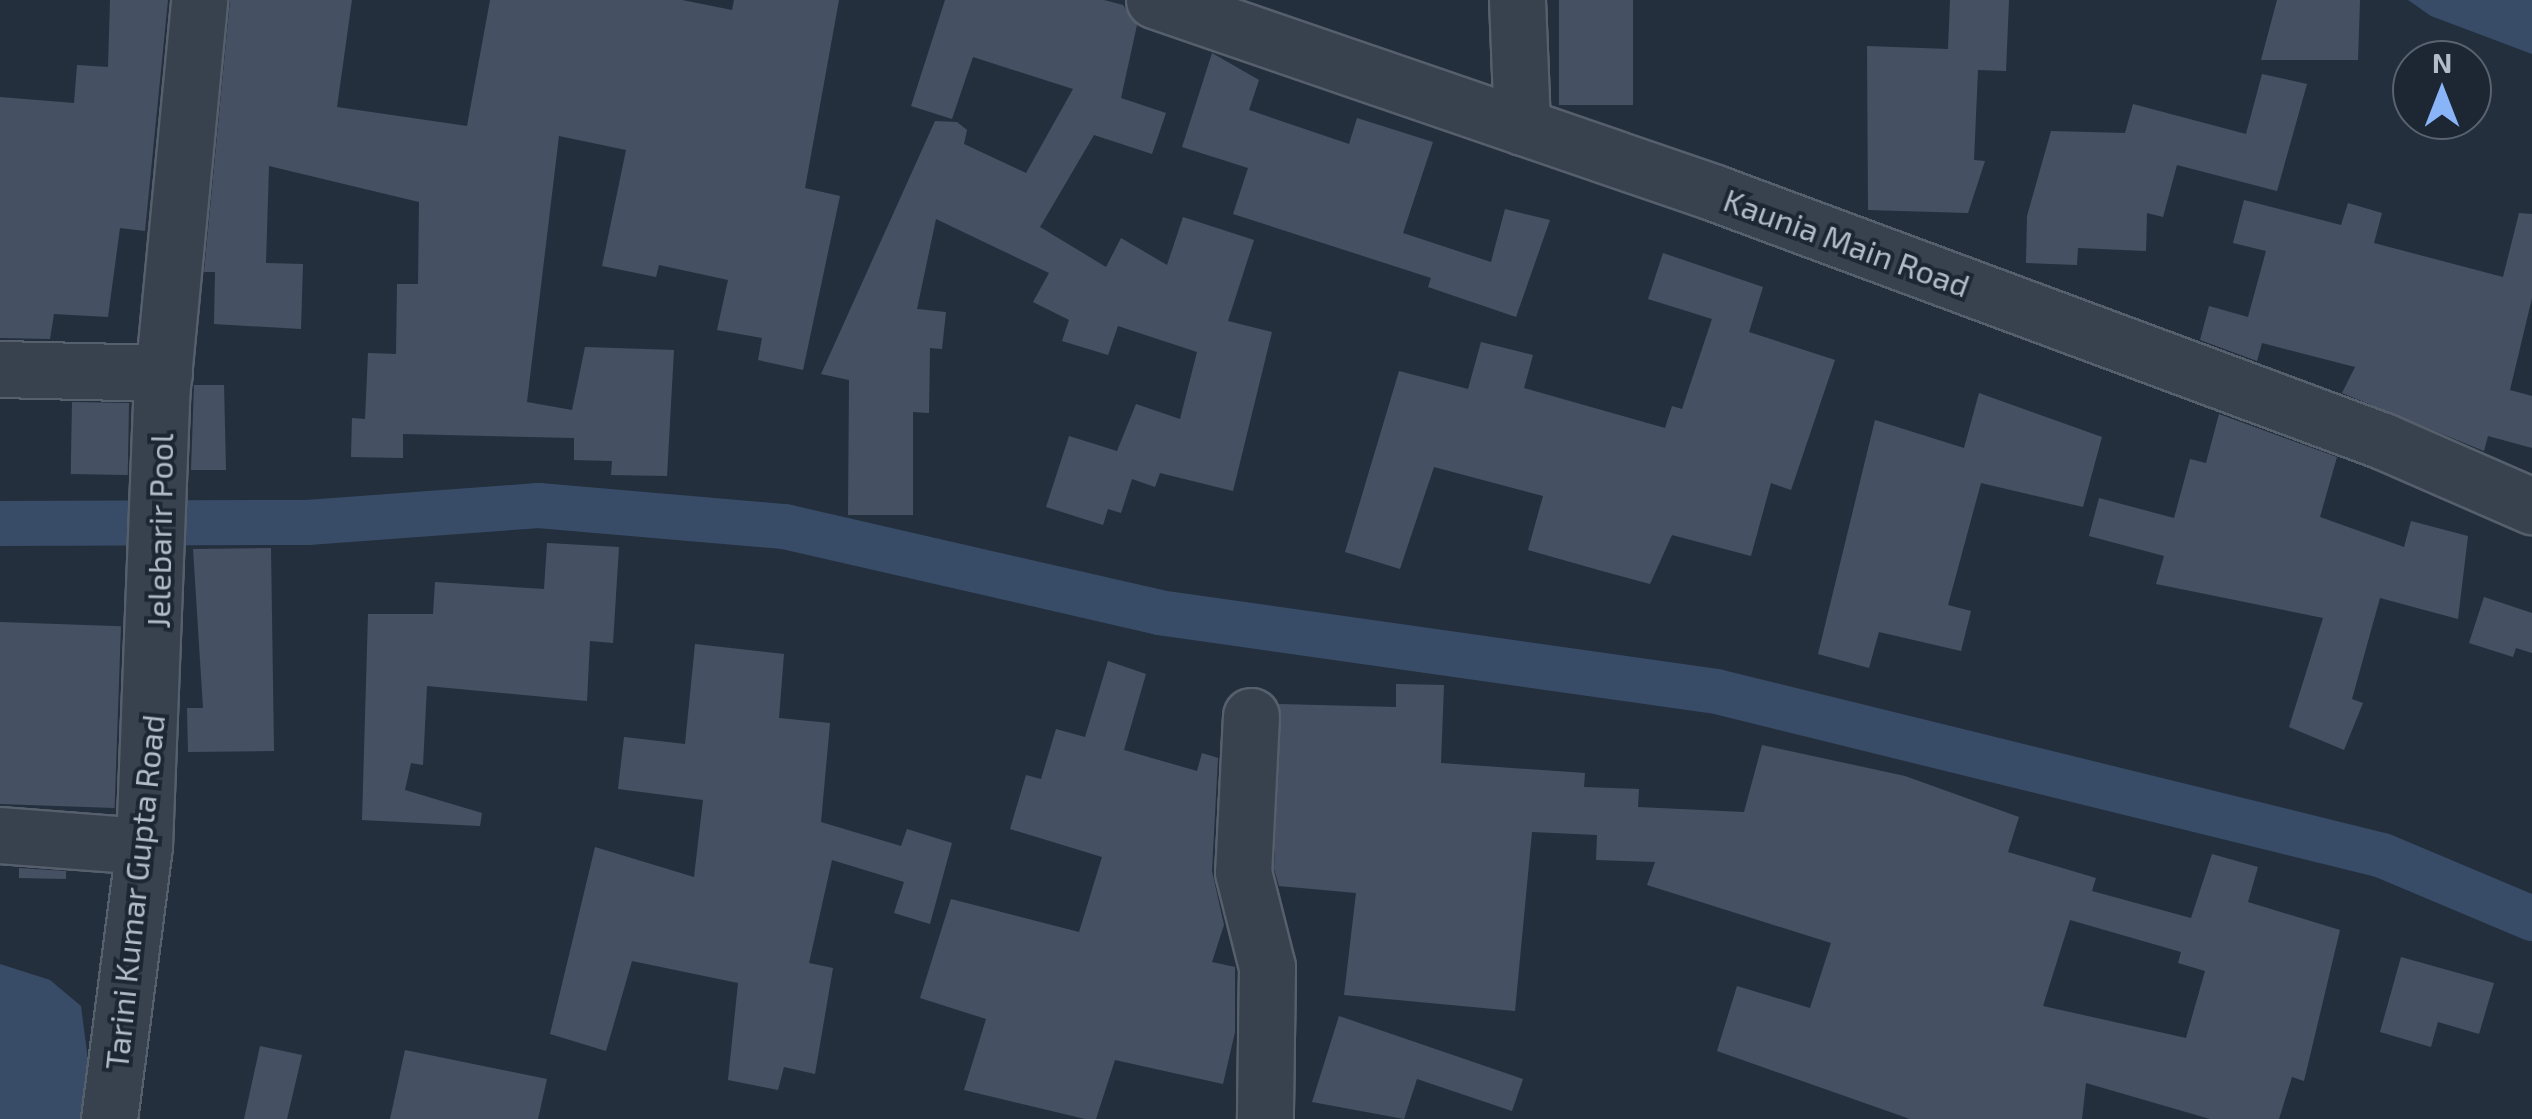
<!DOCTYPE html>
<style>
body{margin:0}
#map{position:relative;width:2532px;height:1119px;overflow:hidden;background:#242f3e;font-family:"Exo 2",sans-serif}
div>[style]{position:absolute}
.water>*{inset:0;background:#394c67}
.canal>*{height:45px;margin:-22.5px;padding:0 22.5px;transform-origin:22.5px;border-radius:22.5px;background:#394c67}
.building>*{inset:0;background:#455162;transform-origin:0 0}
.roads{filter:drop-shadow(2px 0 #565f6c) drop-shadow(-2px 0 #565f6c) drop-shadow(0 2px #565f6c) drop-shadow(0 -2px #565f6c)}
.minor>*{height:55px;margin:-27.5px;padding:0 27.5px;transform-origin:27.5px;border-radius:27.5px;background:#38414e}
span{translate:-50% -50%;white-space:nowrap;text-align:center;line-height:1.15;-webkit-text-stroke:8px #1d2633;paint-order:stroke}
.street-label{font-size:32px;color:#b4bcc9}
.north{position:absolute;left:2392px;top:40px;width:100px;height:100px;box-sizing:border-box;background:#1d2633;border:2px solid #59626f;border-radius:50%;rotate:0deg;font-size:28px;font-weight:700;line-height:40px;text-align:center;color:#b4bcc9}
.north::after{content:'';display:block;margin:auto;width:35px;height:45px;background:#8ab4f8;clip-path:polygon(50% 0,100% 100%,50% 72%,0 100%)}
</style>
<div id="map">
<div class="water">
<div style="clip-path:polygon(2408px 0,2532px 0,2532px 54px,2431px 16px)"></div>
<div style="clip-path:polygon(0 964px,50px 980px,81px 1006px,91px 1084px,84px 1119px,0 1119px)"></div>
</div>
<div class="canal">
<div style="left:0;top:523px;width:307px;rotate:-0.2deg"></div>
<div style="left:307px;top:522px;width:232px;rotate:-4.2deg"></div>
<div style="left:538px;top:505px;width:247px;rotate:4.9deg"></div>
<div style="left:784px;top:526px;width:384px;rotate:12.9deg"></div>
<div style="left:1158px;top:612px;width:564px;rotate:8.06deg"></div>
<div style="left:1716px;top:691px;width:686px;rotate:13.83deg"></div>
<div style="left:2382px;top:855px;width:163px;rotate:22.8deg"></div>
</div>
<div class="building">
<div style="clip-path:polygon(110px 0,168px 0,145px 231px,120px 228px,108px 317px,54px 314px,50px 339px,0 338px,0 97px,74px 103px,77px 65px,108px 67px)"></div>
<div style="clip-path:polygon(230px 0,352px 0,337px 107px,467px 126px,490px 0,682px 0,732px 10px,734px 0,839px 0,805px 188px,840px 196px,803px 370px,758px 360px,762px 338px,717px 330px,728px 280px,659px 265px,656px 277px,602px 266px,626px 150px,559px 136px,527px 402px,572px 410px,585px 347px,674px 350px,667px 476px,611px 475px,612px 461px,574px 460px,574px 438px,403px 434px,403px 458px,351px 457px,352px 418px,365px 419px,368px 353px,396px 354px,397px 284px,418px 284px,419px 202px,269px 166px,266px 263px,303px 264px,301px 329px,214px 324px,215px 272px,204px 272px)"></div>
<div style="clip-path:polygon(945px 0,1104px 0,1123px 5px,1137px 25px,1121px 98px,1166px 113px,1152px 154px,1094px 135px,1040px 227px,1106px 267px,1121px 238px,1167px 265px,1183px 217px,1254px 240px,1228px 321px,1272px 332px,1233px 491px,1160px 473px,1155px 487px,1132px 479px,1121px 513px,1108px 509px,1103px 525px,1046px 507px,1069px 436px,1117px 451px,1136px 404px,1180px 419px,1197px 352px,1118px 326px,1108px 355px,1062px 341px,1069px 320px,1033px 302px,1049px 273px,936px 219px,917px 309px,946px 312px,942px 349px,930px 348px,929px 413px,913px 412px,913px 515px,848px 515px,849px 380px,821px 374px,935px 121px,957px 122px,967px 130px,964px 144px,1026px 173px,1073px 89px,973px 57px,952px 119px,911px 106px)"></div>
<div style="left:1559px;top:0;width:74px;height:105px"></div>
<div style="clip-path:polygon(1950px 0,2009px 0,2006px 71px,1978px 70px,1974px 160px,1985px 161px,1968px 213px,1868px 210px,1867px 46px,1948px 49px)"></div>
<div style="clip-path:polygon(2277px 0,2360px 0,2358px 60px,2261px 60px)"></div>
<div style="clip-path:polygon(1212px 53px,1259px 80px,1249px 110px,1349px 144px,1357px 118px,1433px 142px,1403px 233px,1491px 262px,1505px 209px,1550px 220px,1516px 317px,1428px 287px,1431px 278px,1233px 214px,1248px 168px,1182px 147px)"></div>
<div style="clip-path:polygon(2262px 74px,2307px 84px,2277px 191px,2177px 165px,2163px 217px,2147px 213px,2146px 251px,2078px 248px,2077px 265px,2026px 263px,2027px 216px,2051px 131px,2125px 133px,2133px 104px,2246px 134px)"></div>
<div style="clip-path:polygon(2244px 200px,2341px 225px,2348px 203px,2382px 213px,2374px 243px,2503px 277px,2519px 213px,2532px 214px,2532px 298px,2510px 390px,2532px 396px,2532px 448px,2488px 436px,2484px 451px,2342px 393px,2355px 367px,2262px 343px,2257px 361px,2200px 340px,2209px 306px,2248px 317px,2266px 251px,2233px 243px)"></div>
<div style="clip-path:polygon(1663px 253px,1763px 287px,1749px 332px,1835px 360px,1791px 490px,1771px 483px,1751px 556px,1672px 535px,1650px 584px,1602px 571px,1528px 550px,1543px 496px,1434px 467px,1400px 569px,1345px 552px,1399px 371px,1468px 389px,1481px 342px,1533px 355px,1524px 388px,1665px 428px,1672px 406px,1682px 409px,1712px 319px,1648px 299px)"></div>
<div style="clip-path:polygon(194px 385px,224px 385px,226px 470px,191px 470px)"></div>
<div style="clip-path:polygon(1979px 393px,2102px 437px,2083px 507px,1981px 483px,1948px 605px,1971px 611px,1961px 651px,1879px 632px,1869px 668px,1818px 654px,1875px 420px,1964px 448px)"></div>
<div style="left:72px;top:402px;width:57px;height:72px;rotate:1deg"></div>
<div style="clip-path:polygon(2219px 414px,2337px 457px,2320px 517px,2404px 547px,2411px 521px,2468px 536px,2458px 619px,2380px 598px,2352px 699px,2363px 703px,2344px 750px,2289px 727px,2323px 618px,2156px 584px,2164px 556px,2089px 536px,2099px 498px,2174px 518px,2190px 459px,2206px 463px)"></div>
<div style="clip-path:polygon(547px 543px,619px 547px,613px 643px,590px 641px,587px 701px,427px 686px,423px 765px,411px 763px,405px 790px,482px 813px,480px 826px,362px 820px,368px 614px,433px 614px,435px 582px,544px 589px)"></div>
<div style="clip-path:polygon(271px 548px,274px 751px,188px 752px,187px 708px,203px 708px,193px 549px)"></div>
<div style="clip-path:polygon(2484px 597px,2532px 613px,2532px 653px,2516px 648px,2513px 657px,2469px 643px)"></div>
<div style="left:0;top:622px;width:121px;height:182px;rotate:2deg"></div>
<div style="clip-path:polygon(695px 644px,784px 654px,779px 718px,830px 723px,821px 822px,901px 846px,907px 829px,952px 843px,930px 924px,894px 913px,904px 882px,832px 860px,809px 963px,833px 968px,815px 1074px,784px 1067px,778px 1090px,728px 1080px,738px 983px,632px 961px,606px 1051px,550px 1034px,595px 847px,694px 877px,703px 800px,618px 789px,624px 737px,685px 744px)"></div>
<div style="clip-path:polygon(1108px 661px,1146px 674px,1124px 750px,1197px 771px,1202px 753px,1218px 758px,1212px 871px,1224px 925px,1212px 962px,1235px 967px,1235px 1032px,1223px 1084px,1115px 1060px,1096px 1119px,1085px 1119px,964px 1090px,986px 1019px,920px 998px,951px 899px,1079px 932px,1102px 857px,1010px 829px,1026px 775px,1041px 779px,1056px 729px,1085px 737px)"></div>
<div style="clip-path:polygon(evenodd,1396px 684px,1444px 685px,1441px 763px,1585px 773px,1584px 787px,1639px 789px,1638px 807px,1744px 812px,1762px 745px,1905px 776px,2019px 817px,2008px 852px,2096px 878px,2092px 891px,2191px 918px,2212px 854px,2258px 867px,2248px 902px,2340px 930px,2304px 1081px,2292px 1077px,2279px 1119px,2210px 1119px,2086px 1083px,2082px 1119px,1910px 1119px,1717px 1051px,1737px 986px,1810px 1008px,1831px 943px,1647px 885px,1655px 862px,1596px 860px,1597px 835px,1532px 832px,1515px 1011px,1344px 995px,1356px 893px,1279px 886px,1274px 869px,1279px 704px,1396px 707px,1396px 684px,2070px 920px,2181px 952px,2178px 963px,2205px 971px,2186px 1038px,2043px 1006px,2070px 920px)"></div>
<div style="clip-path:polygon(19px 868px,66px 871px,66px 879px,19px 878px)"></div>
<div style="clip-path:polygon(2401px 957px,2494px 983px,2479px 1034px,2438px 1022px,2431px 1047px,2380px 1032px)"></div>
<div style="clip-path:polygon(1339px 1016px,1523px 1079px,1512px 1111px,1417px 1079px,1404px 1119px,1312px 1102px)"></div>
<div style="clip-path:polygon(260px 1046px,302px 1055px,287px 1119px,244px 1119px)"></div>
<div style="clip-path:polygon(405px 1050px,547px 1079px,538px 1119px,390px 1119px)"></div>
</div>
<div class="roads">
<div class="minor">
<div style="left:1154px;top:0;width:593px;rotate:18.98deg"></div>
<div style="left:1715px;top:193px;width:713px;rotate:20.37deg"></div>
<div style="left:2383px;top:441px;width:163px;rotate:23.6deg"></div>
<div style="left:1517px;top:0;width:127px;rotate:87.7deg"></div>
<div style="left:0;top:369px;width:164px;rotate:1.4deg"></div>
<div style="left:1251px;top:716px;width:156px;rotate:92.9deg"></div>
<div style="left:1243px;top:872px;width:98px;rotate:75.8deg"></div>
<div style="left:1267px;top:967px;width:152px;rotate:90.8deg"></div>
<div style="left:0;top:835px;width:144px;rotate:4.4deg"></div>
<div style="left:109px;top:1119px;width:275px;rotate:-82.7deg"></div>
<div style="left:144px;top:846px;width:449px;rotate:-87.8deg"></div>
<div style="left:161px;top:397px;width:399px;rotate:-84.5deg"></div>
</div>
</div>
<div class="street-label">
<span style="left:1847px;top:242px;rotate:20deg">Kaunia Main Road</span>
<span style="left:159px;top:531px;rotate:-89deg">Jelebarir Pool</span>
<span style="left:134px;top:892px;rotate:-84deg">Tarini Kumar Gupta Road</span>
</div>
<div class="north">N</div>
</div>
